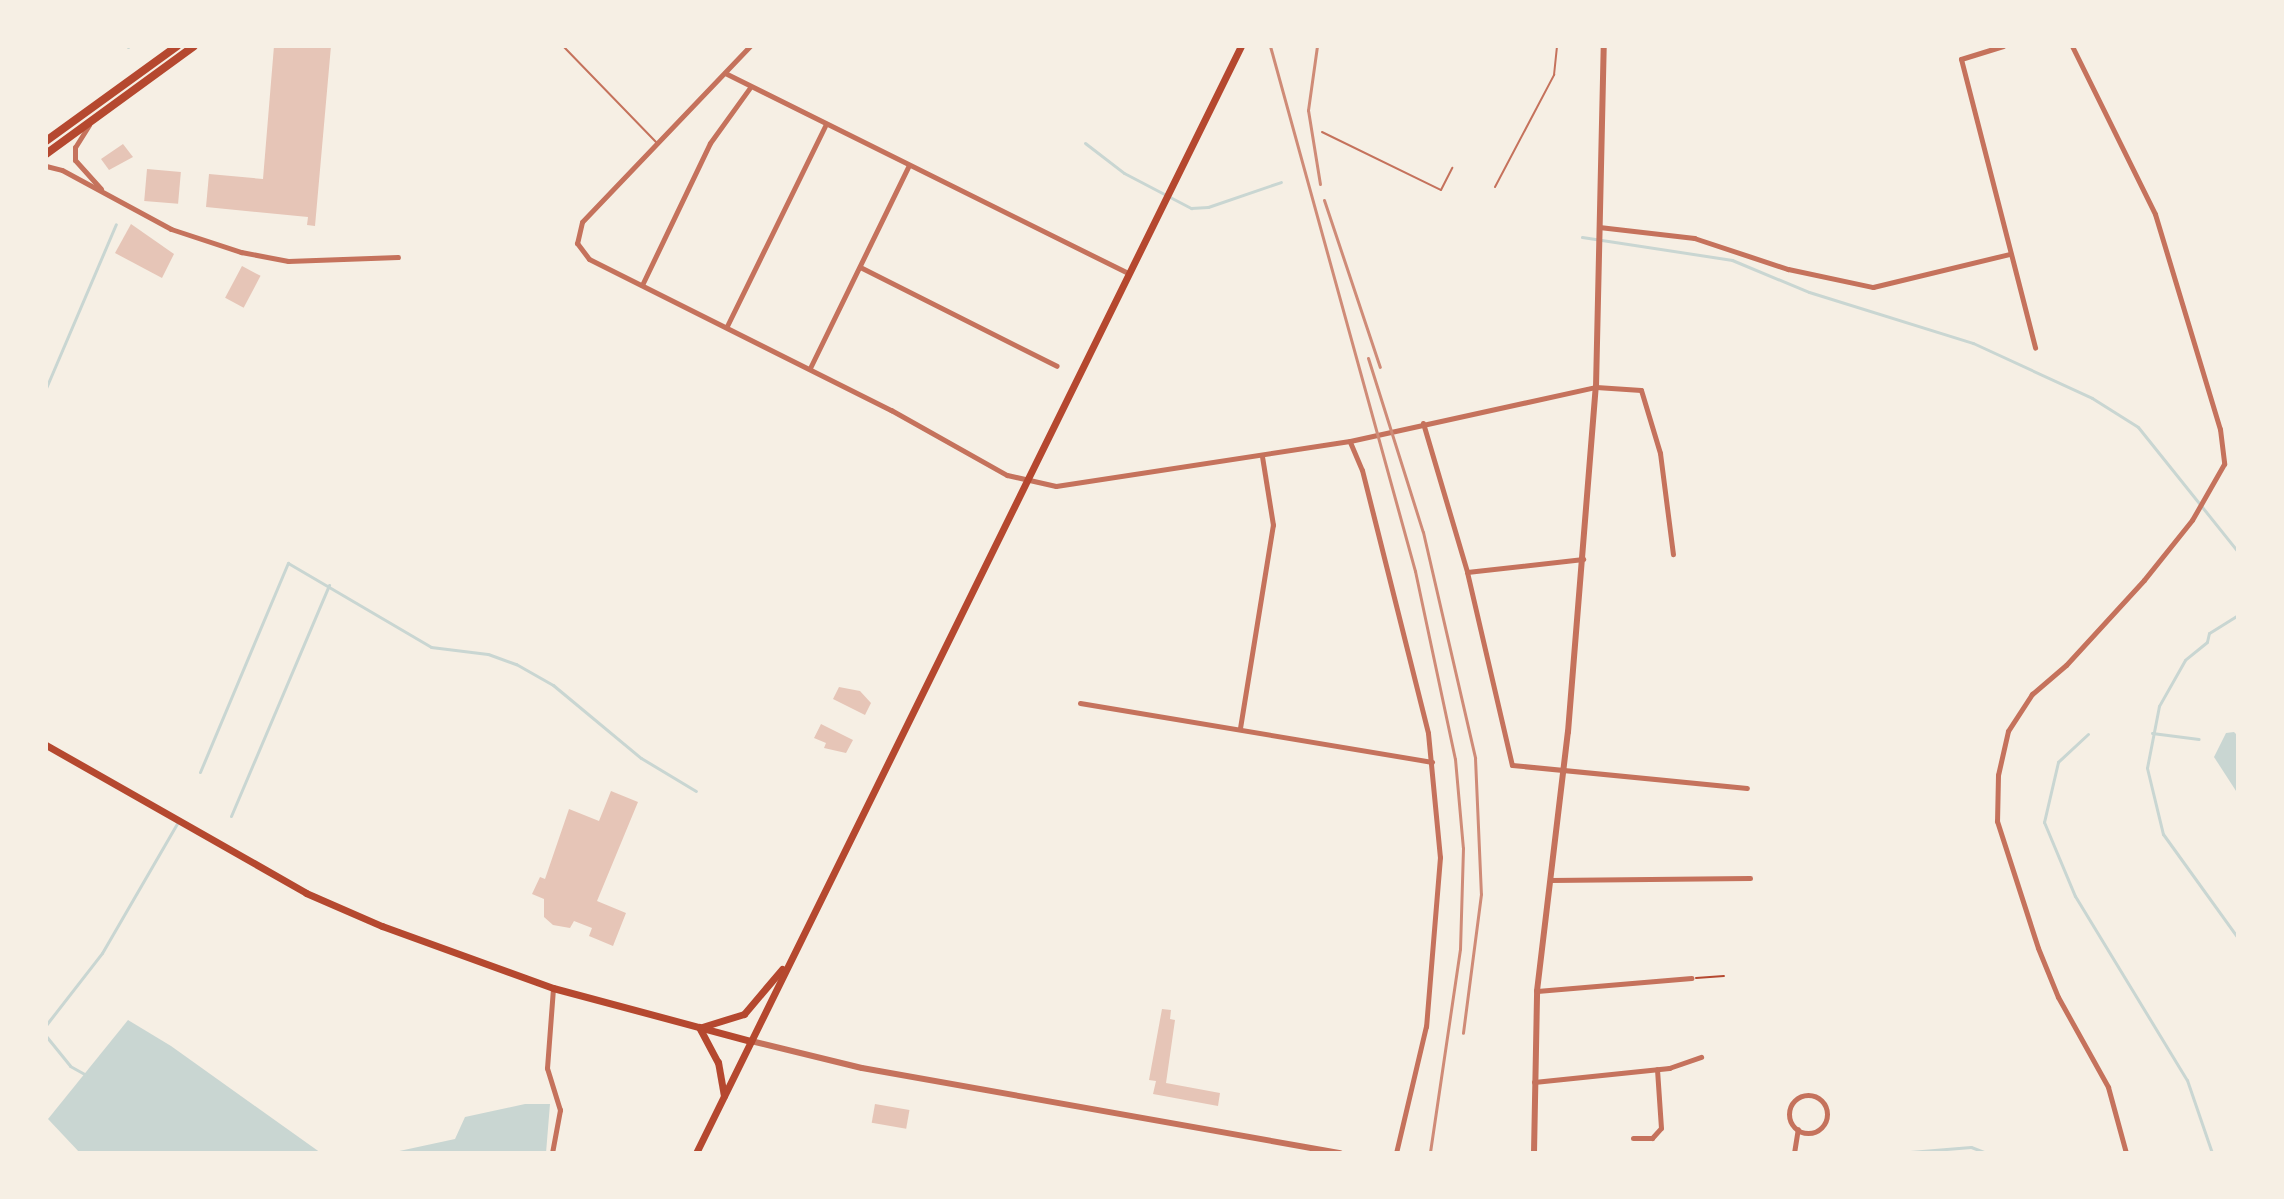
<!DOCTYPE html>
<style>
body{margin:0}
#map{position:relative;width:2284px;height:1199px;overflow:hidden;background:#f6efe4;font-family:Helvetica,sans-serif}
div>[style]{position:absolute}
.water>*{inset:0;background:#c9d6d2}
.stream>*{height:3px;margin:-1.5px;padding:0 1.5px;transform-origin:1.5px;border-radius:1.5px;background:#c9d6d2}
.building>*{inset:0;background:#e6c5b7;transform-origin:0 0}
.path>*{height:2px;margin:-1px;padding:0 1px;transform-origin:1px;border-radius:1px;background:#b5482f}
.service>*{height:2px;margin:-1px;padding:0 1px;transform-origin:1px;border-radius:1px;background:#c5725c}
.minor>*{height:5px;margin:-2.5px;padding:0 2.5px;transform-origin:2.5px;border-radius:2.5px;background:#c5725c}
.minor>.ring{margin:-2.5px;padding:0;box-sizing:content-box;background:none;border:5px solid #c5725c;border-radius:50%}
.tertiary>*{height:6px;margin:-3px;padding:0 3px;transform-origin:3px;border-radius:3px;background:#c5725c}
.secondary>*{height:7px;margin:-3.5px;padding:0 3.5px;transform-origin:3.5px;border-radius:3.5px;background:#b5482f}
.trunk>*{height:8px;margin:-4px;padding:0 4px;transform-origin:4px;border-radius:4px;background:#b5482f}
.rail>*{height:3px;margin:-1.5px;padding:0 1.5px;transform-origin:1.5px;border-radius:1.5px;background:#cf8b77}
span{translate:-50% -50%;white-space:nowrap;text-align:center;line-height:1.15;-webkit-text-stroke:6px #f6efe4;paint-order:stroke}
.frame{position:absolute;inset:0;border:48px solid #f6efe4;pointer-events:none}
</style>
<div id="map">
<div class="water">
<div style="clip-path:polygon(2234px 732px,2238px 736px,2238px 794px,2214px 757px,2226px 733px)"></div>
<div style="clip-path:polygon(128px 1020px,171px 1046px,321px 1153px,80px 1153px,48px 1119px)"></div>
<div style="clip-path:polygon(525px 1104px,550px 1104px,546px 1153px,390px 1153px,455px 1139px,465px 1117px)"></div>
</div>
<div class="stream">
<div style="left:128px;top:47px;width:1px;rotate:-90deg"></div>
<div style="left:1085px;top:143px;width:49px;rotate:37.6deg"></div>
<div style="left:1124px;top:173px;width:76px;rotate:27.6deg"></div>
<div style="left:1191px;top:208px;width:17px;rotate:-3deg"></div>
<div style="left:1208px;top:207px;width:77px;rotate:-18.9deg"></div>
<div style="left:1582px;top:237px;width:152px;rotate:8.7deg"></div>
<div style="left:1732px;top:260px;width:83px;rotate:22.6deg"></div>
<div style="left:1809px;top:292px;width:172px;rotate:17.3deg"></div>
<div style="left:1973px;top:343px;width:131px;rotate:24.8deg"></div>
<div style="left:2092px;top:398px;width:54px;rotate:32.2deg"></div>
<div style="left:2138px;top:427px;width:160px;rotate:51.3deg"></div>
<div style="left:46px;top:388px;width:178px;rotate:-66.9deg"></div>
<div style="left:2238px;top:615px;width:34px;rotate:148deg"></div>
<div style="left:2209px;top:633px;width:9px;rotate:103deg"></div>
<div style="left:2207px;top:642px;width:28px;rotate:141deg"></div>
<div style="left:2185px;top:660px;width:53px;rotate:119.5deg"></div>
<div style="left:2159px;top:706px;width:63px;rotate:101deg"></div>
<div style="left:2147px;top:768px;width:68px;rotate:76.4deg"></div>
<div style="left:2163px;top:834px;width:128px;rotate:54.2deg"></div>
<div style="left:2152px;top:733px;width:47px;rotate:7.3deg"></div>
<div style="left:2088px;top:734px;width:41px;rotate:137deg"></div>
<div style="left:2058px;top:762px;width:62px;rotate:103.1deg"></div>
<div style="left:2044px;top:822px;width:80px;rotate:67.3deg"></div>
<div style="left:2075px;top:896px;width:215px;rotate:58.7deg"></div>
<div style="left:2187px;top:1080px;width:77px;rotate:71.1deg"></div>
<div style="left:200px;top:772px;width:227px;rotate:-67.2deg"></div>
<div style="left:288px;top:563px;width:166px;rotate:30.4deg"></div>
<div style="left:431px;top:647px;width:57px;rotate:7deg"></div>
<div style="left:488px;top:654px;width:30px;rotate:20deg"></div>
<div style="left:516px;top:664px;width:43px;rotate:29.6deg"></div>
<div style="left:553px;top:685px;width:114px;rotate:39.7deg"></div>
<div style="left:641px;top:758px;width:64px;rotate:31deg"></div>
<div style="left:231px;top:816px;width:251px;rotate:-67deg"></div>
<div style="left:46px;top:1025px;width:91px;rotate:-52.1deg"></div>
<div style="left:102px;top:953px;width:151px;rotate:-59.9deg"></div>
<div style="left:46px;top:1036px;width:38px;rotate:51deg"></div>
<div style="left:70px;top:1066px;width:18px;rotate:29deg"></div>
<div style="left:1898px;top:1153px;width:73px;rotate:-4.7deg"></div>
<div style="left:1971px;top:1147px;width:17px;rotate:21deg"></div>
</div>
<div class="building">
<div style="clip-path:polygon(274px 46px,331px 46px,315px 226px,307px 225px,308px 217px,206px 207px,209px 174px,263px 179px)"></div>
<div style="clip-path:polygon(123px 144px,133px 157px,109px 170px,101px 159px)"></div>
<div style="left:147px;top:169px;width:34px;height:32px;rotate:5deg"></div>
<div style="clip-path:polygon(131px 224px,174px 254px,162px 278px,115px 253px)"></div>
<div style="left:242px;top:266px;width:21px;height:36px;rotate:28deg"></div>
<div style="clip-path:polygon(839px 687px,860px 691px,871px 703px,865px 715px,833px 699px)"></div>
<div style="clip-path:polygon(821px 724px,853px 740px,846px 753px,824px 748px,826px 743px,814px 738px)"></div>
<div style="clip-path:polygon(611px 791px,638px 802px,597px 901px,626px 913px,613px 946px,589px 936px,592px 928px,574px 921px,570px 928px,553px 925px,544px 917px,544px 899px,532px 894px,540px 877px,545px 879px,569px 809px,599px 821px)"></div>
<div style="clip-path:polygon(1162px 1009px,1171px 1010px,1170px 1019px,1175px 1020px,1166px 1083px,1220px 1093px,1218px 1106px,1153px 1094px,1156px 1081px,1149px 1080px)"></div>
<div style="left:875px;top:1104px;width:35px;height:19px;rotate:10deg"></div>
</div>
<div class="path">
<div style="left:1696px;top:978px;width:28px;rotate:-4deg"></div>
</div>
<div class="service">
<div style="left:563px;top:46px;width:135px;rotate:45.9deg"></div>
<div style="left:1322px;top:132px;width:132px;rotate:26deg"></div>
<div style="left:1441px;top:190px;width:25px;rotate:-63deg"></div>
<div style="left:1495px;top:187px;width:127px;rotate:-62.2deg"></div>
<div style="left:1554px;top:75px;width:29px;rotate:-84deg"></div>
</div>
<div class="minor">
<div style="left:750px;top:46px;width:243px;rotate:133.7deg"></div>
<div style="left:582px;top:222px;width:22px;rotate:103deg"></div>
<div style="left:577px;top:243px;width:20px;rotate:53deg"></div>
<div style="left:589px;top:259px;width:338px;rotate:26.6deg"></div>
<div style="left:891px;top:410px;width:133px;rotate:29.3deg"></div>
<div style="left:1007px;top:475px;width:50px;rotate:12.7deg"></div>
<div style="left:1056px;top:486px;width:297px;rotate:-8.7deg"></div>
<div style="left:1350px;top:441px;width:252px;rotate:-12.4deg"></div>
<div style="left:1596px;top:387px;width:45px;rotate:3.8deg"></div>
<div style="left:1641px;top:390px;width:66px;rotate:73.2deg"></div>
<div style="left:1660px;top:453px;width:102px;rotate:82.7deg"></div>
<div style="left:2003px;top:46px;width:44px;rotate:162.8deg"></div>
<div style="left:1961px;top:59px;width:298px;rotate:75.6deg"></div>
<div style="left:2072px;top:46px;width:187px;rotate:63.7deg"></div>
<div style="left:2155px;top:214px;width:225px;rotate:73.2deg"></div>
<div style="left:2220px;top:429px;width:35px;rotate:83deg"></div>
<div style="left:2224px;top:464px;width:64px;rotate:119.7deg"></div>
<div style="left:2192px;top:520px;width:77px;rotate:128.7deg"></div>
<div style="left:2144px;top:580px;width:115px;rotate:132.5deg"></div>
<div style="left:2066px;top:665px;width:45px;rotate:139.5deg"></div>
<div style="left:2032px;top:694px;width:44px;rotate:123deg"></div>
<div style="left:2008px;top:731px;width:45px;rotate:102.8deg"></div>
<div style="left:1998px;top:775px;width:46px;rotate:91.2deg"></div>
<div style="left:1997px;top:821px;width:133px;rotate:72.1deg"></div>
<div style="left:2038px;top:948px;width:53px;rotate:67.8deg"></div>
<div style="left:2058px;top:997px;width:103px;rotate:60.9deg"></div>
<div style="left:2108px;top:1087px;width:68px;rotate:74.7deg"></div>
<div style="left:725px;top:73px;width:450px;rotate:26.4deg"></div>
<div style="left:89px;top:125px;width:26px;rotate:122deg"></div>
<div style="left:75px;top:147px;width:13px;rotate:90deg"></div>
<div style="left:75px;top:160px;width:39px;rotate:48deg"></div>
<div style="left:46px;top:166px;width:16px;rotate:14deg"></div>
<div style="left:62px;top:170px;width:124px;rotate:28.4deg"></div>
<div style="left:171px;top:229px;width:74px;rotate:18.2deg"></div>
<div style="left:241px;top:252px;width:48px;rotate:10.8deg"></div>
<div style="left:288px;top:261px;width:110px;rotate:-2.1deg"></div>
<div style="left:1599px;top:227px;width:96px;rotate:6.6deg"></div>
<div style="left:1694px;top:238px;width:99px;rotate:18.3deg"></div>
<div style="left:1788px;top:269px;width:87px;rotate:12deg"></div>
<div style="left:1873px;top:287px;width:140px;rotate:-13.6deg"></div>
<div style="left:860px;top:267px;width:220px;rotate:26.7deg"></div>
<div style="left:642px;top:285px;width:157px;rotate:-64.4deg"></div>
<div style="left:710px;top:143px;width:67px;rotate:-54.2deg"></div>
<div style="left:727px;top:326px;width:223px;rotate:-63.9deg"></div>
<div style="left:810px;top:368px;width:224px;rotate:-64deg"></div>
<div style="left:1423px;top:423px;width:155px;rotate:73.5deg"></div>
<div style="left:1467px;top:572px;width:198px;rotate:76.9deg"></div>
<div style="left:1512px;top:765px;width:236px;rotate:5.6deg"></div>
<div style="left:1350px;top:442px;width:30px;rotate:67deg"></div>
<div style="left:1362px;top:470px;width:271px;rotate:75.9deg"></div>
<div style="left:1428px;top:733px;width:125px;rotate:84.5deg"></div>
<div style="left:1440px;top:857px;width:170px;rotate:94.7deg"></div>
<div style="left:1426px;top:1026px;width:130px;rotate:103.3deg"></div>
<div style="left:1467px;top:572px;width:117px;rotate:-6.4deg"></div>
<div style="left:1080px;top:703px;width:357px;rotate:9.5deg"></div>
<div style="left:1240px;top:728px;width:206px;rotate:-80.8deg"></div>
<div style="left:1273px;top:525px;width:70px;rotate:-99.1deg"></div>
<div style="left:1550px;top:880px;width:200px;rotate:-0.6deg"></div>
<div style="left:1537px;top:991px;width:155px;rotate:-4.8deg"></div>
<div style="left:1534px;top:1082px;width:136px;rotate:-5.9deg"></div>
<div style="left:1669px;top:1068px;width:34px;rotate:-19deg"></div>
<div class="ring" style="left:1789px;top:1095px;width:33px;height:33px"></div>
<div style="left:1633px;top:1138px;width:19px"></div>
<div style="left:1652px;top:1138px;width:13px;rotate:-48deg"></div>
<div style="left:1661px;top:1128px;width:59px;rotate:-93.9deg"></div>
<div style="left:552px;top:1153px;width:44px;rotate:-79.5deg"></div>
<div style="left:560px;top:1110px;width:44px;rotate:-107.2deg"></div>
<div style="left:547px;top:1068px;width:80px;rotate:-85.7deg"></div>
<div style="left:1794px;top:1153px;width:24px;rotate:-81deg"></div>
</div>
<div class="tertiary">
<div style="left:751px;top:1041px;width:114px;rotate:13.7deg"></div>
<div style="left:862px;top:1068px;width:486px;rotate:10.1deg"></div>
<div style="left:1534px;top:1153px;width:162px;rotate:-88.9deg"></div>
<div style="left:1537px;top:991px;width:261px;rotate:-83.2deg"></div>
<div style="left:1568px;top:732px;width:346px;rotate:-85.4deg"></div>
<div style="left:1596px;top:387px;width:341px;rotate:-88.7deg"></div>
</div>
<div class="secondary">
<div style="left:46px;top:745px;width:299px;rotate:29.6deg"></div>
<div style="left:306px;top:893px;width:83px;rotate:23.5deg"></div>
<div style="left:382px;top:926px;width:182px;rotate:19.9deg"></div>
<div style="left:553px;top:988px;width:205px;rotate:15deg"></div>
<div style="left:699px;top:1027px;width:40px;rotate:62deg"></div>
<div style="left:718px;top:1062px;width:34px;rotate:80deg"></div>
<div style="left:702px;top:1027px;width:44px;rotate:-17.2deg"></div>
<div style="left:744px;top:1014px;width:59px;rotate:-49.8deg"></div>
<div style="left:696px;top:1153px;width:1234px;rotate:-63.79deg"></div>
</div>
<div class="trunk">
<div style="left:46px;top:141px;width:162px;rotate:-35.9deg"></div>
<div style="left:46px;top:154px;width:183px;rotate:-36.1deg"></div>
</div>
<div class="rail">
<div style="left:1270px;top:46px;width:545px;rotate:74.56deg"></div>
<div style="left:1415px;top:571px;width:192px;rotate:78deg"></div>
<div style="left:1455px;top:759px;width:89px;rotate:84.9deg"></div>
<div style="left:1463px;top:848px;width:101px;rotate:91.7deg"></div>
<div style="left:1460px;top:949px;width:206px;rotate:98.4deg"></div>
<div style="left:1317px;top:46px;width:65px;rotate:98deg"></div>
<div style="left:1308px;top:110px;width:75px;rotate:80.8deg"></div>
<div style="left:1324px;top:200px;width:176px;rotate:71.5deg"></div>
<div style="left:1368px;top:358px;width:182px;rotate:72.5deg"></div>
<div style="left:1423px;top:532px;width:232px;rotate:77deg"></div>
<div style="left:1475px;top:758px;width:136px;rotate:87.5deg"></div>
<div style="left:1481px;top:894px;width:140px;rotate:97.4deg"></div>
</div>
<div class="frame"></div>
</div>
